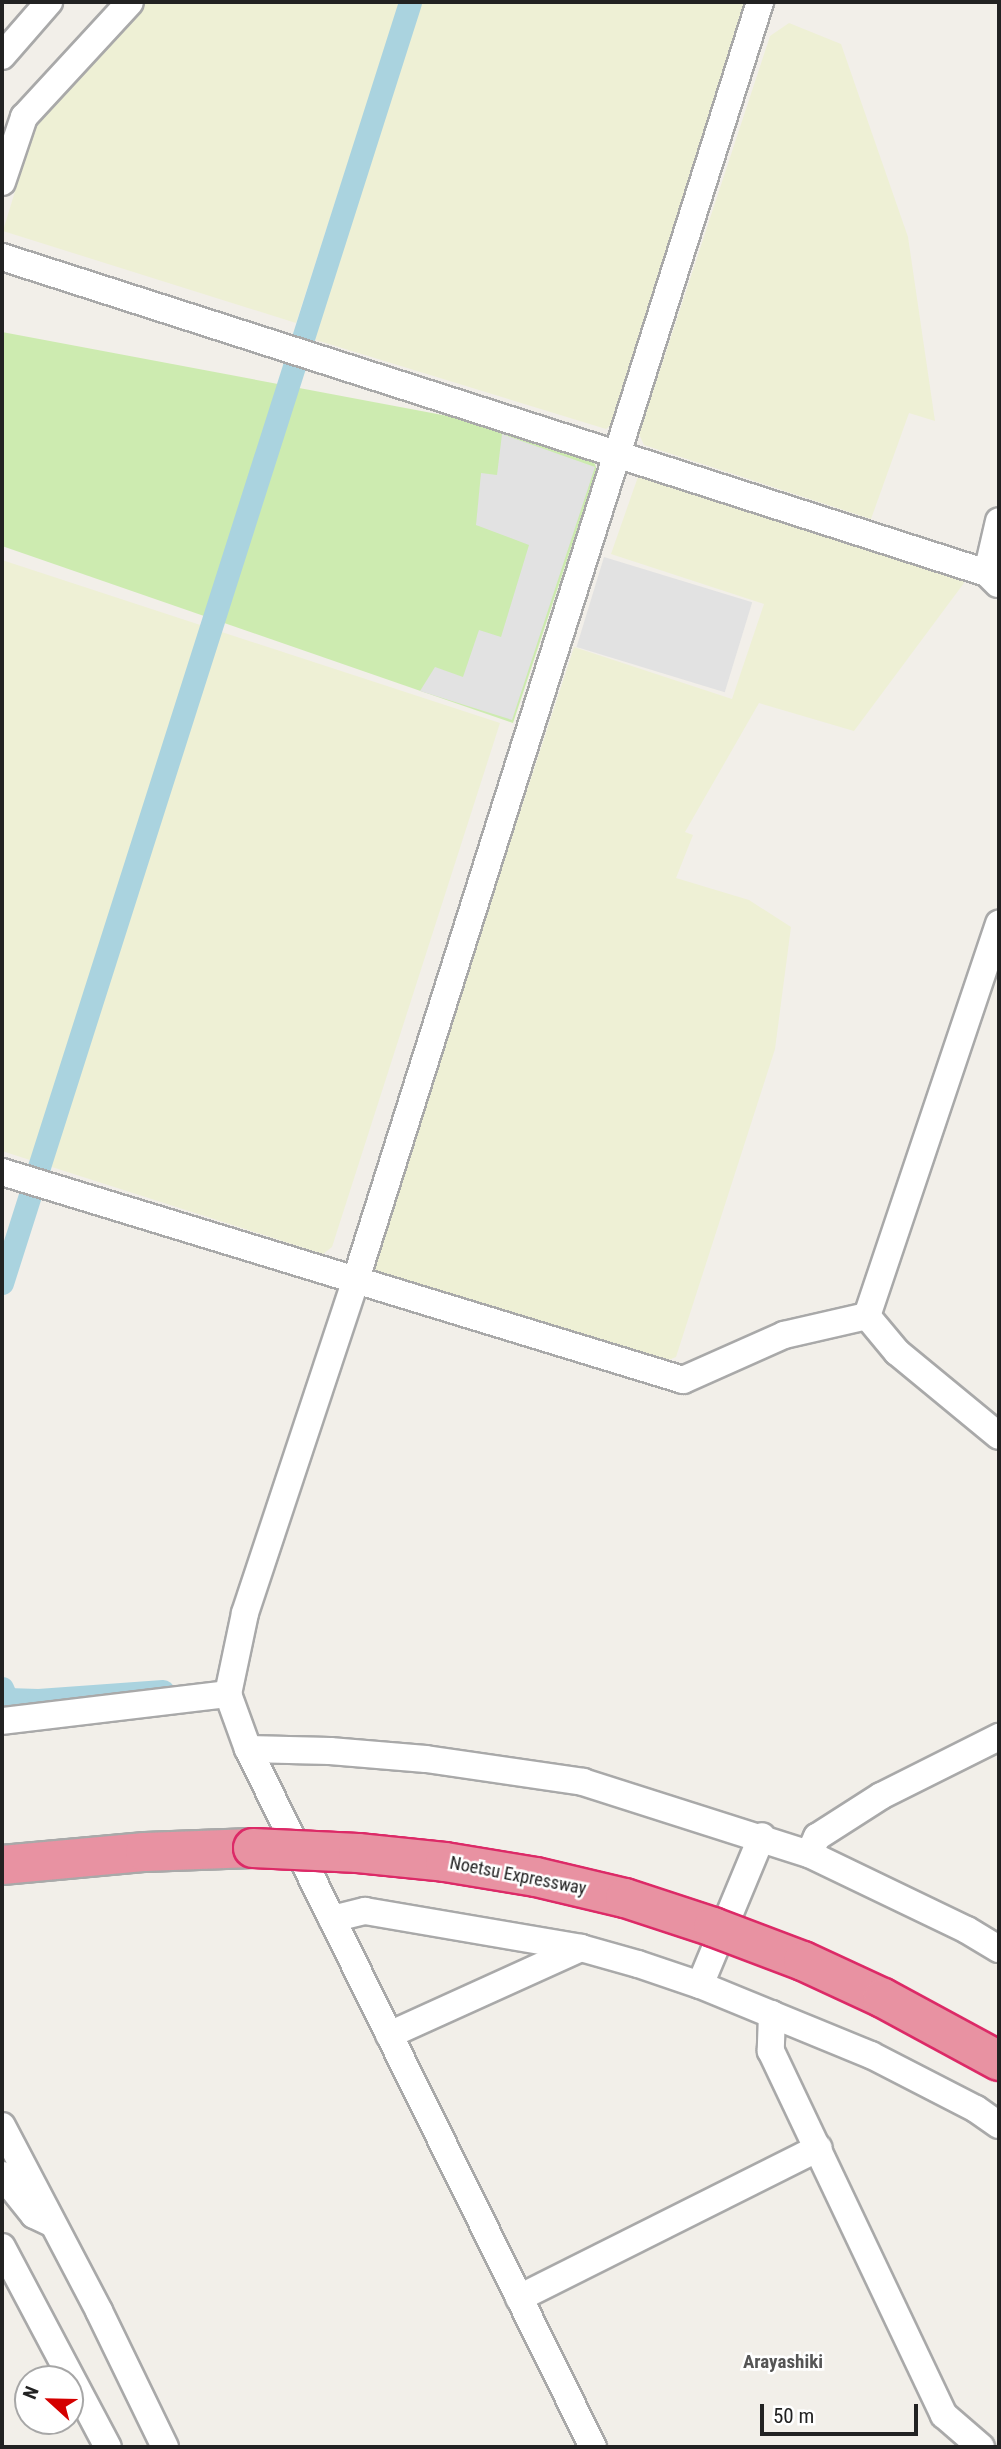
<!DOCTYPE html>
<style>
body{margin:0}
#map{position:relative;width:1001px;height:2449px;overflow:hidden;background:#f2efe9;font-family:"Roboto Condensed",sans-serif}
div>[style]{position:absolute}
.farmland>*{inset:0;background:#eef0d5}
.grass>*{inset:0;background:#cdebb0}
.parking>*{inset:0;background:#e2e2e2;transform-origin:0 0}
.canal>*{height:23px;margin:-11.5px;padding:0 11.5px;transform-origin:11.5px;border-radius:11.5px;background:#aad3df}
.roads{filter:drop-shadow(2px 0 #a9a9a9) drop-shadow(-2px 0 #a9a9a9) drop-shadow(0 2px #a9a9a9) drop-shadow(0 -2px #a9a9a9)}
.minor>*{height:26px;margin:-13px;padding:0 13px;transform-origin:13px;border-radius:13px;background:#fff}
.highway>*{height:38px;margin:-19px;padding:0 19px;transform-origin:19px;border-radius:19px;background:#e892a2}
.bridges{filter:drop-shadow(2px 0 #dc2a67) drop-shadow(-2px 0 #dc2a67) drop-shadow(0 2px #dc2a67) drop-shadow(0 -2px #dc2a67)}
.highway-bridge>*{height:38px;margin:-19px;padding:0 19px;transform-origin:19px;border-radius:19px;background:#e892a2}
span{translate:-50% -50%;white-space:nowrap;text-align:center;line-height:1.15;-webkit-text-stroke:5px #fff;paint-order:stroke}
.street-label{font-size:18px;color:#222}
.neighbourhood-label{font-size:19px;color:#555;font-weight:700}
.frame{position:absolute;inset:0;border:4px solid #222;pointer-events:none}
.north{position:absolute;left:14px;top:2365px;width:70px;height:70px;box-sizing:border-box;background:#fff;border:2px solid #a7a7a7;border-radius:50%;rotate:292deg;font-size:19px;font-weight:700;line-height:28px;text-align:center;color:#222}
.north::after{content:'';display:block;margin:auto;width:24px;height:32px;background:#d40000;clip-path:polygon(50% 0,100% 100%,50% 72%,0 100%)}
.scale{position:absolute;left:760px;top:2404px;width:158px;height:32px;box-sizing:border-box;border:4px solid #222;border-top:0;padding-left:9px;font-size:21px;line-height:24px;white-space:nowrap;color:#222;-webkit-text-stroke:5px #fff;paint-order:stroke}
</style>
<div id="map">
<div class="farmland">
<div style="clip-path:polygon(144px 2px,400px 2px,296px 323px,3px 231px,36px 122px)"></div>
<div style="clip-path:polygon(421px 2px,748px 2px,614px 422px,606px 429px,316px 340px,313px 336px)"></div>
<div style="clip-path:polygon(789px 23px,841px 44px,908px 237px,935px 421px,909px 413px,871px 519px,644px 445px,639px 434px,770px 36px)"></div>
<div style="clip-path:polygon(640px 471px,962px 575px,964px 583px,854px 731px,759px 703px,685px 832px,693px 835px,676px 878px,749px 900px,791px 927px,775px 1049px,676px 1357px,659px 1364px,377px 1279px,370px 1270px,574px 647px,732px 699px,764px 604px,611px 554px)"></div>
<div style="clip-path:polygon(2px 560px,500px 723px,332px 1247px,323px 1254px,2px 1151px)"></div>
</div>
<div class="grass">
<div style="clip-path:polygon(2px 332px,469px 420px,593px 459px,597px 470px,513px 723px,2px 546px)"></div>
</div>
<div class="parking">
<div style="clip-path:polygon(502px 434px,595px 467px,512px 720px,420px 691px,435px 667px,463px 677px,479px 630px,501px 637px,529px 545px,476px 525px,481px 473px,497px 475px)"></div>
<div style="left:604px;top:557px;width:155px;height:94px;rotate:17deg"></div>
</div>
<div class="canal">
<div style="left:2px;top:1283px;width:1344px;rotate:-72.33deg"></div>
<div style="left:2px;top:1688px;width:12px;rotate:66deg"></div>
<div style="left:7px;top:1699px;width:31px;rotate:2deg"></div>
<div style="left:38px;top:1700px;width:125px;rotate:-4.1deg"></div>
</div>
<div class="roads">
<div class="minor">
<div style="left:2px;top:56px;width:72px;rotate:-49deg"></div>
<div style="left:2px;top:182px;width:69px;rotate:-71.3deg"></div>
<div style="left:24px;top:117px;width:156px;rotate:-47.3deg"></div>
<div style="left:2px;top:257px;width:1034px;rotate:17.79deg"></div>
<div style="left:998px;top:584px;width:16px;rotate:-135deg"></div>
<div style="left:987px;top:573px;width:53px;rotate:-77deg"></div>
<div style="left:2px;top:1172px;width:712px;rotate:16.98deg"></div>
<div style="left:683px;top:1380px;width:111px;rotate:-24deg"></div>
<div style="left:784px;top:1335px;width:85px;rotate:-12.9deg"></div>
<div style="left:867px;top:1316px;width:414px;rotate:-71.4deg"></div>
<div style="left:867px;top:1316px;width:47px;rotate:50.2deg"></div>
<div style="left:897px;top:1352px;width:132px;rotate:39.5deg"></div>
<div style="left:2px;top:1721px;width:228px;rotate:-6.8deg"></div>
<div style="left:248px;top:1749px;width:82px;rotate:1.4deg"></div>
<div style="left:330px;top:1751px;width:96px;rotate:4.8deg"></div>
<div style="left:426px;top:1759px;width:159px;rotate:8.3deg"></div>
<div style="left:583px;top:1782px;width:237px;rotate:17.7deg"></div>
<div style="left:809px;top:1854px;width:175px;rotate:25.7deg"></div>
<div style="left:967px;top:1930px;width:37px;rotate:31deg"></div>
<div style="left:809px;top:1854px;width:19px;rotate:-65deg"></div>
<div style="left:817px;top:1837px;width:76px;rotate:-32.6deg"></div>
<div style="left:881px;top:1796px;width:132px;rotate:-26.6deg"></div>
<div style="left:332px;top:1919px;width:34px;rotate:-14deg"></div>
<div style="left:365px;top:1911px;width:219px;rotate:9.7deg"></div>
<div style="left:581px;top:1948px;width:59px;rotate:15.7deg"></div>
<div style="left:638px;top:1964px;width:65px;rotate:18.7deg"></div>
<div style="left:700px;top:1985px;width:185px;rotate:22.3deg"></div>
<div style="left:871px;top:2055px;width:118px;rotate:27.2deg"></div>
<div style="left:976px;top:2109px;width:28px;rotate:35deg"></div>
<div style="left:700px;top:1985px;width:161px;rotate:-67.4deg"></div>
<div style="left:772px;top:2014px;width:37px;rotate:92deg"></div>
<div style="left:771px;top:2051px;width:403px;rotate:64.6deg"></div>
<div style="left:944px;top:2415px;width:49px;rotate:40.9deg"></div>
<div style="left:389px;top:2035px;width:211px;rotate:-24.4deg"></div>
<div style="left:2px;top:2126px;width:209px;rotate:62.3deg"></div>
<div style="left:99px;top:2311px;width:151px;rotate:64.1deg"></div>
<div style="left:2px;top:2175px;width:51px;rotate:51.3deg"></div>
<div style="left:34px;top:2215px;width:17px;rotate:25deg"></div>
<div style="left:2px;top:2247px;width:226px;rotate:62.1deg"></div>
<div style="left:519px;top:2298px;width:335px;rotate:-26.6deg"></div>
<div style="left:593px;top:2447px;width:779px;rotate:-116.3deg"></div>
<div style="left:248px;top:1749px;width:59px;rotate:-110deg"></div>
<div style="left:228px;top:1694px;width:83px;rotate:-78.1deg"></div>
<div style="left:245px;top:1613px;width:352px;rotate:-71.6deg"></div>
<div style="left:356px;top:1279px;width:1339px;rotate:-72.44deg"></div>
</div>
<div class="highway">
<div style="left:2px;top:1865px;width:144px;rotate:-5.2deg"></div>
<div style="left:145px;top:1852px;width:108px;rotate:-2.1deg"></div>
</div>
</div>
<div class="bridges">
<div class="highway-bridge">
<div style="left:253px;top:1848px;width:105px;rotate:2.7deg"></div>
<div style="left:358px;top:1853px;width:87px;rotate:5.9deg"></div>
<div style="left:445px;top:1862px;width:92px;rotate:9.4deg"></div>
<div style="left:536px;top:1877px;width:91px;rotate:13.3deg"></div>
<div style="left:625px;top:1898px;width:93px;rotate:18.2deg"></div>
<div style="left:713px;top:1927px;width:96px;rotate:20.7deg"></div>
<div style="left:803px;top:1961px;width:88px;rotate:24.8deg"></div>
<div style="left:883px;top:1998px;width:132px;rotate:28.5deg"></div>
</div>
</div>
<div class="street-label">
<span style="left:518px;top:1876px;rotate:11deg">Noetsu Expressway</span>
</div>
<div class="neighbourhood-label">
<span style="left:783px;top:2362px">Arayashiki</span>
</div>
<div class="frame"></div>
<div class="north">N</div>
<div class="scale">50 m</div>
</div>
